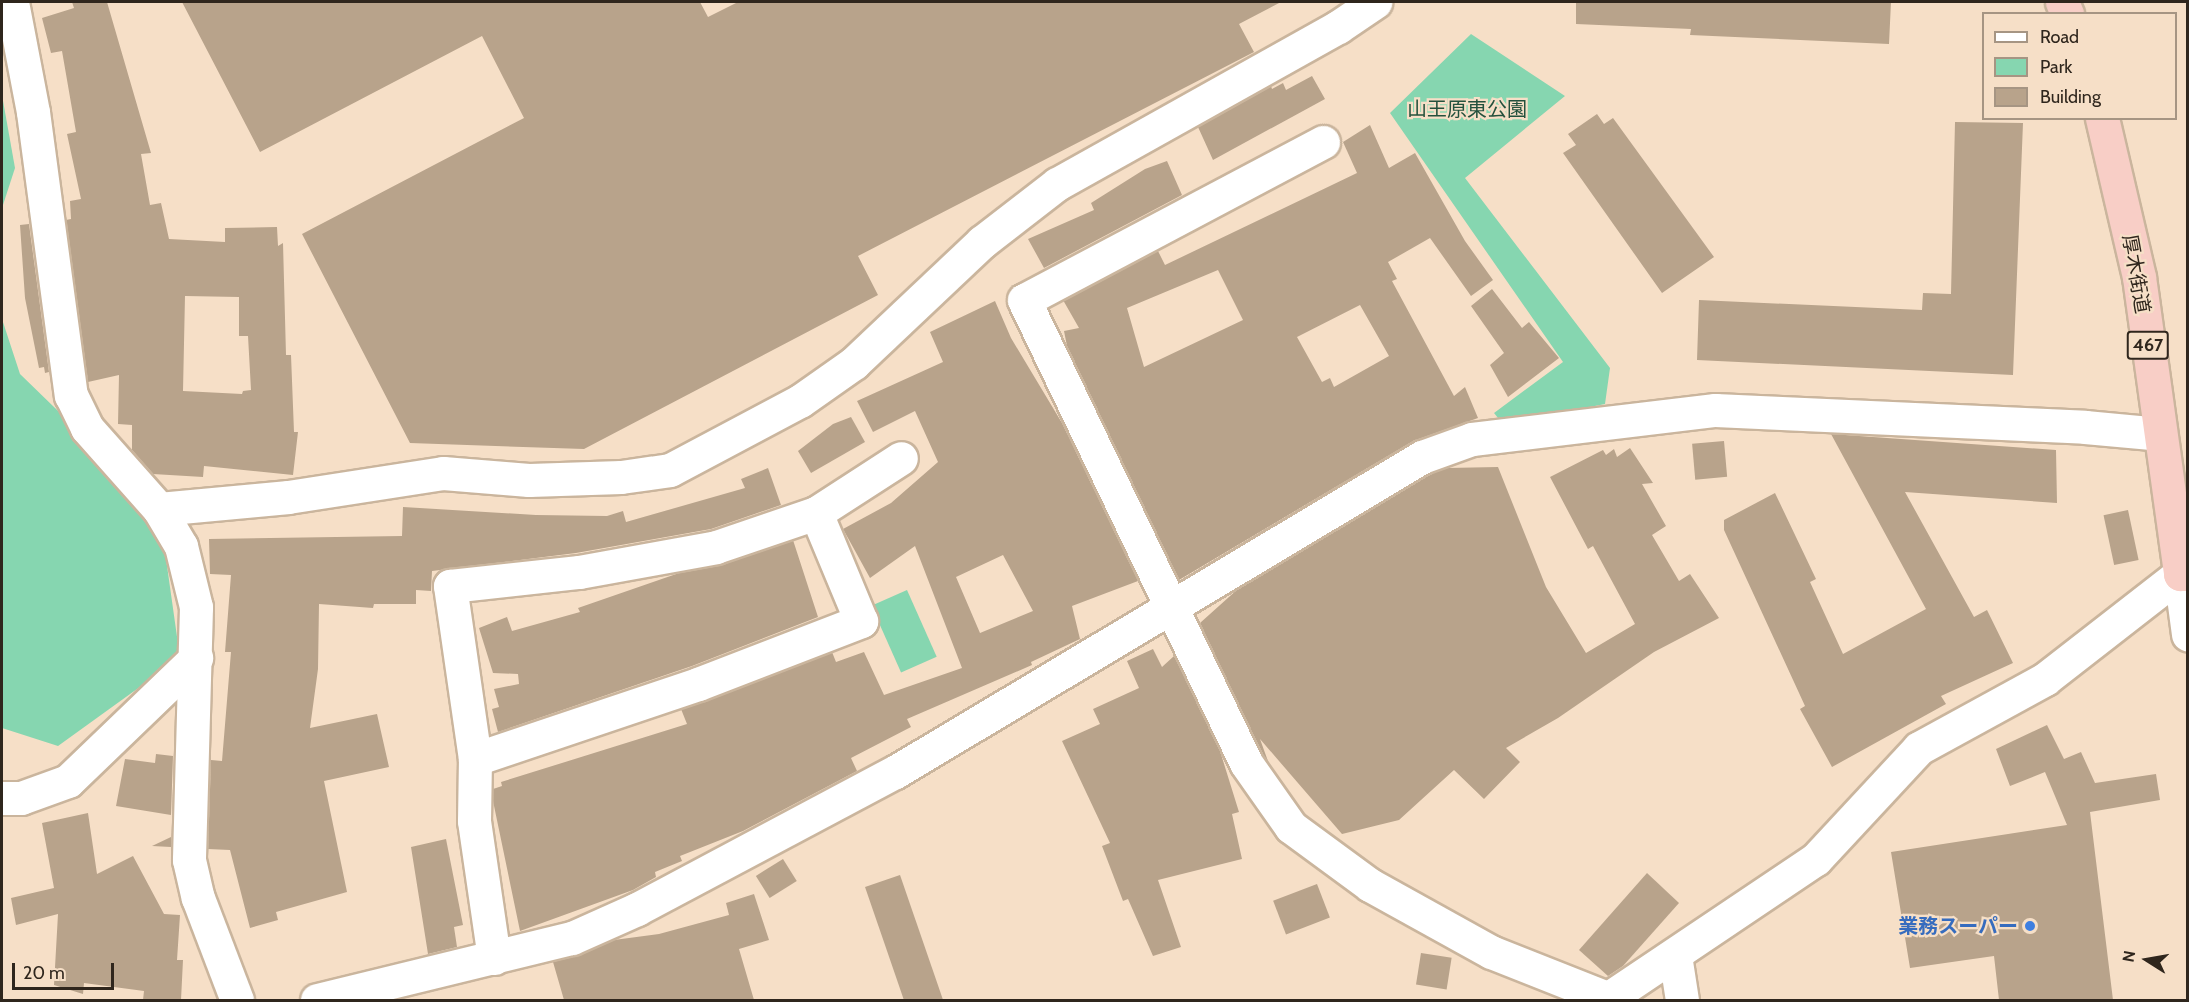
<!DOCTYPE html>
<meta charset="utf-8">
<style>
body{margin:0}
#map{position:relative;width:2189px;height:1002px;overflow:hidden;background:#f6dfc7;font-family:Cabin,"Noto Sans JP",sans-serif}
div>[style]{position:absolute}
.green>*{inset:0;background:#86d6b0;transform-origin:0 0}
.building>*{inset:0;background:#b8a38b;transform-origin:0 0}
.roads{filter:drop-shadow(2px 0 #cab59d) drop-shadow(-2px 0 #cab59d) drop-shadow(0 2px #cab59d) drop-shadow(0 -2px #cab59d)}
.minor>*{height:33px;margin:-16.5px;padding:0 16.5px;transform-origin:16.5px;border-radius:16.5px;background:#fff}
.tertiary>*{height:33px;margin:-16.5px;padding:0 16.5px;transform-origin:16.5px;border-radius:16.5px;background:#fff}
.trunk>*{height:33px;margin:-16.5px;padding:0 16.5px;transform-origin:16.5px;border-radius:16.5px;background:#f8cec6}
.dots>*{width:16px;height:16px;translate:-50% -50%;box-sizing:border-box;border:3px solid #f6dfc7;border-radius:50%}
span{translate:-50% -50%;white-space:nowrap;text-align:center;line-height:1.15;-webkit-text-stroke:4.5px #f6dfc7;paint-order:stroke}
.shield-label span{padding:2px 4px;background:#f6dfc7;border:2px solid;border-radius:4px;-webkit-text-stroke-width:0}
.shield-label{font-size:18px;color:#2f261d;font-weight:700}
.park-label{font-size:20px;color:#24513d}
.street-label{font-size:20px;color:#2f261d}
.shop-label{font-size:20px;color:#366cbe;font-weight:700}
.right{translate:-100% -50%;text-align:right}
.frame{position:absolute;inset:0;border:3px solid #2f261d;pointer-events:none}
.legend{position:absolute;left:1982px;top:12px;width:195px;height:108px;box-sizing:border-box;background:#f6dfc7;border:2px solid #a69583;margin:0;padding:8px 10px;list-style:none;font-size:18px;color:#2f261d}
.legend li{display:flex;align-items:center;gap:12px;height:30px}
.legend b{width:30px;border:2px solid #a69583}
.north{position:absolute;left:2117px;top:930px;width:60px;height:60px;-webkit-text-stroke:4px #f6dfc7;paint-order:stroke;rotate:281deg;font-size:16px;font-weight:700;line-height:24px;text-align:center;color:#2f261d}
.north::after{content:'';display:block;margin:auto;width:21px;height:27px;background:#2f261d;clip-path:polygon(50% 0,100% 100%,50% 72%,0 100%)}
.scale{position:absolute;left:12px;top:963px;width:102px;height:27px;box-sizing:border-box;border:3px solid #2f261d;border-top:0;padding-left:8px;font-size:18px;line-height:21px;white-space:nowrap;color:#2f261d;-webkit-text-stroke:4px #f6dfc7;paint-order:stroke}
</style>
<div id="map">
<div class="green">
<div style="clip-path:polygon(1471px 34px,1565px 96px,1465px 178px,1610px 368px,1605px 404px,1503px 424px,1494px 413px,1563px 362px,1390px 113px)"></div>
<div style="clip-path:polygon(2px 95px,15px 168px,2px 208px)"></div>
<div style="clip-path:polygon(2px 319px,20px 374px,159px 509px,180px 658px,58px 746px,2px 728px)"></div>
<div style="left:907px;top:590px;width:73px;height:39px;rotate:66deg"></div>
</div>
<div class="building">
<div style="clip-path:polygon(evenodd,72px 2px,107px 2px,151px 153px,141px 154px,150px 205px,161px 203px,169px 239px,225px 242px,225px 228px,277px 227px,278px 246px,283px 243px,286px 355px,291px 355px,294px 432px,298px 432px,293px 475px,204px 466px,203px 477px,153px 474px,132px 450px,132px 425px,118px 424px,119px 375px,88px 382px,66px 220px,71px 219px,70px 201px,81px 199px,67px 134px,76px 132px,62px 51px,51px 53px,42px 18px,74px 8px,72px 2px,185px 296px,239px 297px,239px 336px,248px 336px,251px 390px,243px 391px,242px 394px,183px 391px,185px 296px)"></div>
<div style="clip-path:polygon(182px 2px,700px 2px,708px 17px,738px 2px,1281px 2px,1239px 24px,1254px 52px,858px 256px,878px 295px,584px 449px,410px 443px,302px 234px,524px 118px,482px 36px,260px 152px)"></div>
<div style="clip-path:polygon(1576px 2px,1891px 2px,1889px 44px,1690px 35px,1691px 29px,1576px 24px)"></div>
<div style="clip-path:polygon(1312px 76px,1325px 99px,1213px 160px,1198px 127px,1271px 86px,1272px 89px,1283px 83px,1286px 90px)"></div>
<div style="clip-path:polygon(1597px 114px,1604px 124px,1613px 118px,1714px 257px,1662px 293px,1563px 153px,1576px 145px,1568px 134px)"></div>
<div style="clip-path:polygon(1955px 122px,2023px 123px,2013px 375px,1697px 360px,1699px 300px,1922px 310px,1923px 293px,1951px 294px)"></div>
<div style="clip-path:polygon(evenodd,1370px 125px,1389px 168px,1415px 153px,1465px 241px,1493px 280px,1471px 296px,1430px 238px,1388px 262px,1397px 279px,1392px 281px,1454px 396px,1465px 387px,1478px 418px,1413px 441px,1179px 580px,1067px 346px,1064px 331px,1079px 328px,1063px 300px,1158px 251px,1165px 265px,1357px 173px,1343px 142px,1370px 125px,1218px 270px,1243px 320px,1144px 367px,1127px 308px,1218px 270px,1370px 125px,1360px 305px,1389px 356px,1334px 387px,1330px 378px,1322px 382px,1297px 337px,1360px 305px)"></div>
<div style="clip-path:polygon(1167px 161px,1182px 195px,1044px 268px,1028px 239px,1094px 210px,1091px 203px,1145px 169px)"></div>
<div style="clip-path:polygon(29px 224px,49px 372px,45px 373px,44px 367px,39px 368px,25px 298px,20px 225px)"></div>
<div style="clip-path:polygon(1492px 289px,1522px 328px,1529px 322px,1559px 358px,1508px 397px,1490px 365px,1504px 353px,1471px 306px)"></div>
<div style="clip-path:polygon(evenodd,995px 301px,1011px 338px,1062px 423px,1138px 581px,1072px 606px,1080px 639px,1031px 662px,1032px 665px,907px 719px,911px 727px,851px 758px,857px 771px,743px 831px,680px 856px,682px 861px,655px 872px,656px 877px,633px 890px,520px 931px,493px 801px,493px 789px,502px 786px,501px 782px,687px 724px,681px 709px,832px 652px,836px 662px,864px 652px,884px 695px,962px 668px,915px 546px,870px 578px,843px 529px,891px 503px,938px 462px,915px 411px,873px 432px,857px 401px,943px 362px,930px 332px,995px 301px,1003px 555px,1033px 611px,980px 633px,956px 577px,1003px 555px)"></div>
<div style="clip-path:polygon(851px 417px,865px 442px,811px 473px,798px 451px,833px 424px)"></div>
<div style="clip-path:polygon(1831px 434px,2056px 450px,2057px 503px,1905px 492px,1974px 617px,1987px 610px,2013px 663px,1941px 696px,1946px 704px,1832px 767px,1800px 709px,1805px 706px,1724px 530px,1724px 520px,1775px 493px,1816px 579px,1810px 582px,1843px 654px,1926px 609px)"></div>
<div style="left:1724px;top:441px;width:36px;height:32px;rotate:85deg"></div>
<div style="clip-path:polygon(1630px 448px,1653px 483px,1642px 484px,1666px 526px,1652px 535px,1679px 581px,1690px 574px,1719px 618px,1654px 652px,1558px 718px,1506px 748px,1520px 762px,1484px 799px,1454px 770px,1399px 820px,1342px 834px,1260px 739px,1269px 764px,1262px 753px,1200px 623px,1239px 588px,1430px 474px,1447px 468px,1498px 467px,1546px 587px,1586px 653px,1635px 624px,1593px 546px,1588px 549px,1550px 477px,1603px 450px,1606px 455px,1614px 449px,1617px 457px)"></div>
<div style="clip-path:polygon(768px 468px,781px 505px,711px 529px,576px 553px,432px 571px,431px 591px,416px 590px,416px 604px,374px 604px,373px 608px,319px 604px,318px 669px,310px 728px,377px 714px,389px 767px,324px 781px,347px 892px,276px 912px,278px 920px,250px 928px,230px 850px,208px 849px,211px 760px,222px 761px,231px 652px,225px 652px,231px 575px,210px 574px,209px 539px,402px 536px,403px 507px,536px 515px,607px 516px,623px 511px,626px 522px,745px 488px,741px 479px)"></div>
<div style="left:2128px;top:510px;width:51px;height:25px;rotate:78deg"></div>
<div style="clip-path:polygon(793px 540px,818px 617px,692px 666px,498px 732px,492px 709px,499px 707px,494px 689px,519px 684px,518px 674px,493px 673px,479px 628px,507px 617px,512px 631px,580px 612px,578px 608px,682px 572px,722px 565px)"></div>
<div style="clip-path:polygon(1153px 649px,1162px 667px,1174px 656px,1220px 751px,1239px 812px,1232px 814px,1242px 859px,1158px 880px,1181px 947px,1153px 956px,1128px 899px,1123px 901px,1102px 846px,1110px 843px,1062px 741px,1100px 724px,1093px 709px,1139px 688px,1127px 661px)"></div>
<div style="clip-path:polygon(2047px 725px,2064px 759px,2081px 752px,2095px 783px,2156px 774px,2160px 800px,2090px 812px,2113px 1000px,1999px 1000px,1994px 956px,1910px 968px,1891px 852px,2067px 825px,2045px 772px,2010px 786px,1996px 749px)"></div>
<div style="clip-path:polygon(156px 754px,173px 756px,171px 815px,116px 806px,125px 759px,155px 763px)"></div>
<div style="clip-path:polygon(88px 813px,97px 874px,133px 856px,164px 914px,180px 915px,177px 960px,183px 960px,181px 1000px,143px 1000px,144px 991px,84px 983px,83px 994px,54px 985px,58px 914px,16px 925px,11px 898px,54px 888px,42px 823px)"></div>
<div style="clip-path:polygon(171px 837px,171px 847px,152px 846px)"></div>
<div style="clip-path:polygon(446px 839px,463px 925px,454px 927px,457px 947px,428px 954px,411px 847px)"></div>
<div style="left:783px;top:859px;width:26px;height:32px;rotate:58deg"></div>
<div style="clip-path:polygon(1647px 873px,1679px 903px,1623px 966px,1608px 976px,1579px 950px)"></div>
<div style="left:900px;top:875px;width:132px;height:37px;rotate:71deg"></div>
<div style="left:1317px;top:884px;width:36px;height:47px;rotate:69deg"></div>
<div style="clip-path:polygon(754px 894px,769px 940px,739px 949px,754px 1000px,564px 1000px,553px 962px,614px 940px,659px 934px,729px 915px,726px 903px)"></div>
<div style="left:1421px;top:953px;width:31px;height:32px;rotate:9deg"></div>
</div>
<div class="roads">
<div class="minor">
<div style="left:12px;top:2px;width:112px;rotate:79.2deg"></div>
<div style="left:33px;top:112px;width:286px;rotate:82.4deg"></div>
<div style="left:71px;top:395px;width:37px;rotate:64deg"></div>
<div style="left:87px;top:428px;width:108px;rotate:48.4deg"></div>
<div style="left:159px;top:509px;width:43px;rotate:59.3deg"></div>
<div style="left:181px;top:546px;width:63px;rotate:76.2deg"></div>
<div style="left:196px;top:607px;width:253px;rotate:91.6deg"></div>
<div style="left:189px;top:860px;width:39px;rotate:77deg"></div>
<div style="left:198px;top:898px;width:109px;rotate:69.1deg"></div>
<div style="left:1323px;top:142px;width:338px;rotate:152.1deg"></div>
<div style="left:1024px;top:300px;width:513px;rotate:64.38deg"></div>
<div style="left:1246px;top:763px;width:78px;rotate:54.9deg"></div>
<div style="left:1291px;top:827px;width:98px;rotate:36.3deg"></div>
<div style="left:1370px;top:885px;width:138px;rotate:29deg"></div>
<div style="left:1491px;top:952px;width:125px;rotate:21.6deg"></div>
<div style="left:159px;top:509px;width:130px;rotate:-5.3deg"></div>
<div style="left:288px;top:497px;width:157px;rotate:-8.8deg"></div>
<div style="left:443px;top:473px;width:86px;rotate:4.7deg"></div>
<div style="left:529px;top:480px;width:92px;rotate:-1.9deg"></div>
<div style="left:621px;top:477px;width:49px;rotate:-8.1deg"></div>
<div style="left:670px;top:470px;width:147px;rotate:-28deg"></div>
<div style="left:800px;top:401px;width:66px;rotate:-35.1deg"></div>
<div style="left:854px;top:363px;width:176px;rotate:-43.4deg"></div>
<div style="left:982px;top:242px;width:95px;rotate:-37.7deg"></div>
<div style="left:1057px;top:184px;width:322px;rotate:-29.2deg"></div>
<div style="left:1338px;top:27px;width:45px;rotate:-34deg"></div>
<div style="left:475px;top:759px;width:235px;rotate:-18.6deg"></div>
<div style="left:698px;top:684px;width:175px;rotate:-21.1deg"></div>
<div style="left:861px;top:621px;width:117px;rotate:-112.6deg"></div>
<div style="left:2px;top:798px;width:19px"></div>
<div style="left:21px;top:798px;width:50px;rotate:-19.9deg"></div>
<div style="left:68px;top:781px;width:178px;rotate:-43.9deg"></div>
<div style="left:1675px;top:955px;width:46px;rotate:81.2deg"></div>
<div style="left:494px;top:958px;width:138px;rotate:-98.3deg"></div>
<div style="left:474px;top:821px;width:62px;rotate:-89.1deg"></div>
<div style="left:475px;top:759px;width:175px;rotate:-98.2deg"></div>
<div style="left:450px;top:586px;width:130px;rotate:-6.2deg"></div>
<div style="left:579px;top:572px;width:139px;rotate:-10.3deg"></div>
<div style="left:716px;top:547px;width:106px;rotate:-18.8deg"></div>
<div style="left:816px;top:513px;width:101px;rotate:-32.9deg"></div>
<div style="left:317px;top:1000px;width:262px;rotate:-13.7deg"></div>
<div style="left:572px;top:938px;width:71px;rotate:-24deg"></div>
<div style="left:637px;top:909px;width:292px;rotate:-28deg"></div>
<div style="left:895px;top:772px;width:614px;rotate:-30.87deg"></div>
<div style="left:1422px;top:457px;width:53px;rotate:-19.8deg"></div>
<div style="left:1472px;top:439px;width:245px;rotate:-6.8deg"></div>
<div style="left:1715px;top:410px;width:370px;rotate:2.6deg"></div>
<div style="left:2085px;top:427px;width:75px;rotate:5.3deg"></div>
<div style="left:1606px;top:1000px;width:253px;rotate:-33.9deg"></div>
<div style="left:1816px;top:859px;width:151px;rotate:-47.1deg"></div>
<div style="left:1919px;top:748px;width:144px;rotate:-28.7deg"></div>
<div style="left:2045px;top:679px;width:171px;rotate:-37.9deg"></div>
</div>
<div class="tertiary">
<div style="left:2180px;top:574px;width:61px;rotate:82.4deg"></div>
</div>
<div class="trunk">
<div style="left:2062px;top:2px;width:13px;rotate:67deg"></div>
<div style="left:2102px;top:118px;width:163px;rotate:76.9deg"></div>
<div style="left:2139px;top:277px;width:300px;rotate:82.1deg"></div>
<div style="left:2180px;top:574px;width:8px"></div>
</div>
</div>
<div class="dots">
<div style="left:2030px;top:926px;background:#3f7fe0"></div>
</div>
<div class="shield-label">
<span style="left:2148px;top:345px">467</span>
</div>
<div class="park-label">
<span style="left:1467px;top:109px">山王原東公園</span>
</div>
<div class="street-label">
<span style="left:2136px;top:274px;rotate:80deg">厚木街道</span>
</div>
<div class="shop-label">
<span class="right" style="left:2018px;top:926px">業務スーパー</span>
</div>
<div class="frame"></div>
<ul class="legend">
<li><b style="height:8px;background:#fff"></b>Road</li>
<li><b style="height:16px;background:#86d6b0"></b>Park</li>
<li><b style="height:16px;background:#b8a38b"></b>Building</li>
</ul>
<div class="north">N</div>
<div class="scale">20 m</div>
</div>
